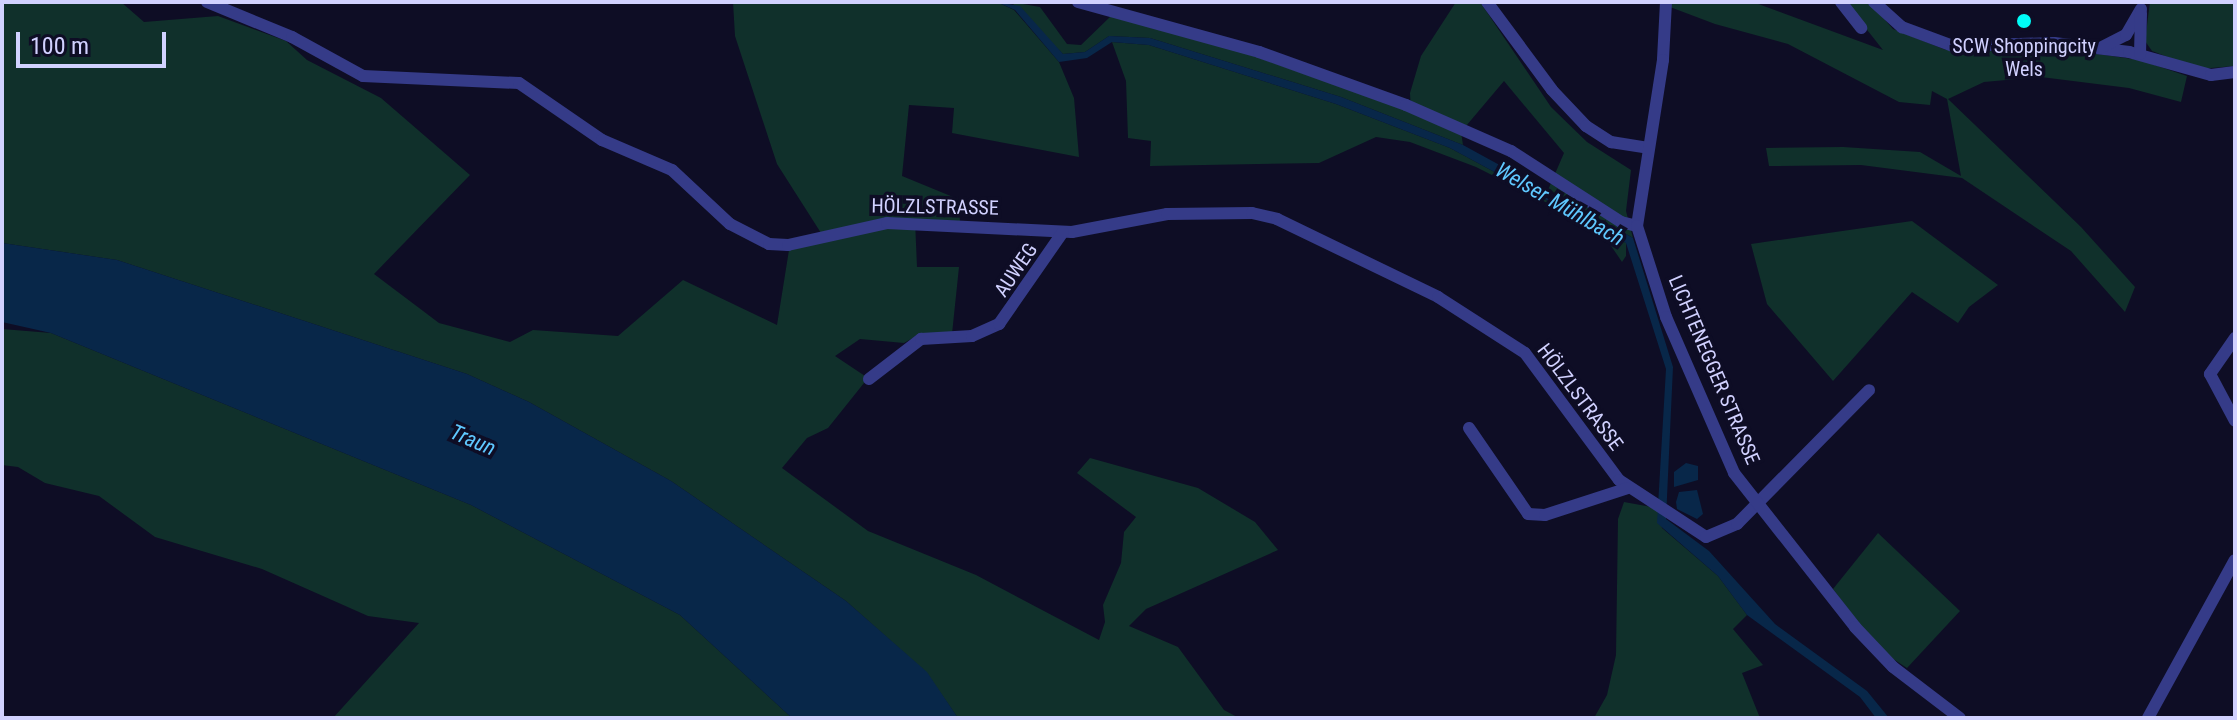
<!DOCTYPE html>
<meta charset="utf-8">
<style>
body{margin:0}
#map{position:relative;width:2237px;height:720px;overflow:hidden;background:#0e0d25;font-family:"Roboto Condensed",sans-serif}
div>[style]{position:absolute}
.green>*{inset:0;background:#10302b}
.water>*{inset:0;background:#082749}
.minor>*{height:12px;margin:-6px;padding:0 6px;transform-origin:6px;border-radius:6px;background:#353b88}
.dots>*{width:22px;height:22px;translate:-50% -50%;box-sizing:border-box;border:4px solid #0e0d25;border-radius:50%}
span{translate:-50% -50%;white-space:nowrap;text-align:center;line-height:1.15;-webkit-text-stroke:7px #0e0d25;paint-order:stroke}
.poi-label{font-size:20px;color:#d1d1ff}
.street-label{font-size:20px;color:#d1d1ff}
.water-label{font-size:22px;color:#5fc8ff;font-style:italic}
.frame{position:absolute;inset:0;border:4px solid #d1d1ff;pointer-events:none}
.scale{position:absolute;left:16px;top:32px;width:150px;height:36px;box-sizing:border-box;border:4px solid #d1d1ff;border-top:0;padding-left:10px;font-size:24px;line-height:28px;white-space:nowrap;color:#d1d1ff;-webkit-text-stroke:6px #0e0d25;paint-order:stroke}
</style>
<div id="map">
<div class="green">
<div style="clip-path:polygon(2px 2px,121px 2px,144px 22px,218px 16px,286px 41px,307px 60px,381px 98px,470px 175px,374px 274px,439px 323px,510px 342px,533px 330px,618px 336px,683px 280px,777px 325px,789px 250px,821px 233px,777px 164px,735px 36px,733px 2px,997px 2px,1014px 10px,1059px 62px,1074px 98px,1079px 157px,952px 133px,954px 108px,909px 105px,902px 176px,958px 199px,960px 221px,915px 220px,917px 267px,959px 267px,952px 334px,920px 334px,904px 343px,860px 339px,835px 356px,868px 378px,828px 428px,807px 438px,782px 468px,868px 531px,976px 575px,1099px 640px,1105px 622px,1103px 605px,1121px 563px,1124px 532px,1136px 517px,1077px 473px,1090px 458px,1198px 488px,1255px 522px,1278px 550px,1146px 609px,1129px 626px,1178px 647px,1224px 710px,1239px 718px,958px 718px,926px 672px,846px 601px,671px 481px,529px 402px,467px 374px,117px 260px,2px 243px)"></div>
<div style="clip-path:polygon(1011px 2px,1040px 7px,1067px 44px,1081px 45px,1111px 16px,1248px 54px,1411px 112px,1410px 93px,1421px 56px,1456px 2px,1480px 2px,1551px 107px,1587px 142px,1631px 170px,1626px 211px,1633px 238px,1548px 190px,1564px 153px,1504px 81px,1461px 132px,1463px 145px,1341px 97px,1150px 38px,1109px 36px,1085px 52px,1063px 54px)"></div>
<div style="clip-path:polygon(1669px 2px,1753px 2px,1883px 50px,1845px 2px,1869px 2px,1893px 29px,1946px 50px,2054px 48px,2140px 60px,2187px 76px,2181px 102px,2129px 88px,2041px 77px,1984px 82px,1948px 99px,2081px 227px,2135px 287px,2125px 312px,2071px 251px,1962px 178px,1861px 165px,1769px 166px,1766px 148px,1843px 147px,1920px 152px,1961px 176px,1947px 99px,1932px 91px,1930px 105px,1899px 102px,1788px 44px,1715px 24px,1670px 7px)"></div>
<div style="clip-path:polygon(2150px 2px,2235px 2px,2235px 66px,2199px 69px,2152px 51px,2145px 41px)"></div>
<div style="clip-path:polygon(1112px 42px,1149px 45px,1336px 104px,1450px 148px,1626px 243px,1626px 256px,1622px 262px,1603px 234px,1563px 211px,1476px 167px,1410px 142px,1376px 137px,1319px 163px,1150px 166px,1151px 141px,1128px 138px,1126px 81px)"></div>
<div style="clip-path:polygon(1912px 221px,1998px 285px,1969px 307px,1958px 323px,1912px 292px,1833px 381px,1767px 304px,1751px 244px)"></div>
<div style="clip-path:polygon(2px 329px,51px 333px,471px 505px,680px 615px,792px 718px,333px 718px,419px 623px,368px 616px,262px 569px,155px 537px,99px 496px,45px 483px,18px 467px,2px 465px)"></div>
<div style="clip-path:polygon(1624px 502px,1657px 508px,1662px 528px,1718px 576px,1747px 615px,1733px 629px,1763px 665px,1742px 673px,1760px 718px,1594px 718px,1607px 695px,1616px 655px,1618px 519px)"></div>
<div style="clip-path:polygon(1878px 533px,1960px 611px,1907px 668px,1878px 649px,1833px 589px)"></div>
</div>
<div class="water">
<div style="clip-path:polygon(997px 2px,1020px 6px,1063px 54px,1085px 52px,1109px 36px,1150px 38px,1341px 97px,1463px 145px,1633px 238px,1673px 367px,1666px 519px,1709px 551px,1775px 624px,1867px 691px,1889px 718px,1876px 718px,1860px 697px,1747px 615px,1718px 576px,1657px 523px,1666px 369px,1626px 243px,1450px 148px,1336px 104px,1149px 45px,1112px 42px,1087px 58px,1059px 62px,1015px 10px)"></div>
<div style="clip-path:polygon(2px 243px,117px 260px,467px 374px,529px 402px,671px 481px,846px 601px,927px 672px,958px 718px,792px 718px,680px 615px,471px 505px,51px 333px,2px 322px)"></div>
<div style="clip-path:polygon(1686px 463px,1698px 466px,1698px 480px,1674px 487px,1674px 472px)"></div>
<div style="clip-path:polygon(1697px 490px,1703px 514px,1697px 519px,1677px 509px,1676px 502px,1679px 492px)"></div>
</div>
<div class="minor">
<div style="left:207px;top:2px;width:92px;rotate:22.4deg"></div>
<div style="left:292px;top:37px;width:81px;rotate:28.8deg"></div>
<div style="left:363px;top:76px;width:156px;rotate:2.6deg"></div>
<div style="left:519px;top:83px;width:101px;rotate:34.5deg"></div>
<div style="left:602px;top:140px;width:76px;rotate:23.2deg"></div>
<div style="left:672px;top:170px;width:79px;rotate:43deg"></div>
<div style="left:730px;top:224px;width:44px;rotate:27.1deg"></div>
<div style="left:769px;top:244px;width:19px;rotate:3deg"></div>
<div style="left:788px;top:245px;width:101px;rotate:-12.5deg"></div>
<div style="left:887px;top:223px;width:185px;rotate:2.8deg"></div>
<div style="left:1072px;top:232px;width:97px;rotate:-10.7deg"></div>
<div style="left:1167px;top:214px;width:85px;rotate:-0.7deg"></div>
<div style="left:1252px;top:213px;width:26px;rotate:13deg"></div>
<div style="left:1277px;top:219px;width:179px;rotate:25.8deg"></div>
<div style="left:1438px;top:297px;width:103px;rotate:32.8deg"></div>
<div style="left:1525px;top:353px;width:158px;rotate:53.5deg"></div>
<div style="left:1619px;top:480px;width:104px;rotate:33.2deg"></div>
<div style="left:1706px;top:537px;width:34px;rotate:-23deg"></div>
<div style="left:1737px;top:524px;width:188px;rotate:-45.4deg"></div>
<div style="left:1078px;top:2px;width:188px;rotate:15.4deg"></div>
<div style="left:1259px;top:52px;width:156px;rotate:19.8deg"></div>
<div style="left:1406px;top:105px;width:115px;rotate:23.7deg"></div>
<div style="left:1511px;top:151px;width:131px;rotate:32.8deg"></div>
<div style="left:1621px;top:222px;width:16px;rotate:14deg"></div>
<div style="left:1487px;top:2px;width:109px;rotate:53.5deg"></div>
<div style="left:1552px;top:90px;width:50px;rotate:46.6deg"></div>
<div style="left:1586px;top:126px;width:30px;rotate:33deg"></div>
<div style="left:1611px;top:142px;width:36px;rotate:9deg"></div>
<div style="left:1666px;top:2px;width:58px;rotate:93deg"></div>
<div style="left:1663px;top:60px;width:168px;rotate:98.9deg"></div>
<div style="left:1637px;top:226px;width:96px;rotate:72.3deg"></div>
<div style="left:1666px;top:317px;width:170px;rotate:66.4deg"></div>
<div style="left:1734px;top:473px;width:196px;rotate:51.8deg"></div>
<div style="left:1855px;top:627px;width:55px;rotate:46.5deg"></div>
<div style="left:1893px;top:667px;width:84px;rotate:37.3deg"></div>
<div style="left:1841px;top:2px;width:33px;rotate:52deg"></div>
<div style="left:1874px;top:2px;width:38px;rotate:42deg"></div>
<div style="left:1902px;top:27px;width:54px;rotate:20.4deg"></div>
<div style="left:1953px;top:46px;width:101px;rotate:-1.7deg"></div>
<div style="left:2054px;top:43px;width:76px;rotate:6.8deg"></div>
<div style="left:2129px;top:52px;width:85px;rotate:15.7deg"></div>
<div style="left:2211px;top:75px;width:24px;rotate:-7deg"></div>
<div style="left:2100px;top:48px;width:29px;rotate:-27deg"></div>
<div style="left:2126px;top:35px;width:30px;rotate:-60deg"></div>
<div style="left:2140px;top:54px;width:41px;rotate:-88.6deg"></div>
<div style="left:2235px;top:338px;width:44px;rotate:124.8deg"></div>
<div style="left:2210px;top:374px;width:53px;rotate:62deg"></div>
<div style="left:869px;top:379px;width:66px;rotate:-37.6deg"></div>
<div style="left:921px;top:339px;width:51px;rotate:-3.4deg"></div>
<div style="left:972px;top:336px;width:30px;rotate:-24deg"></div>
<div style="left:999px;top:324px;width:112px;rotate:-55.2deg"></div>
<div style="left:1469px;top:428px;width:104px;rotate:55.5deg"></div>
<div style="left:1528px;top:514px;width:17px;rotate:3deg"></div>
<div style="left:1545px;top:515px;width:87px;rotate:-18deg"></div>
<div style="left:2148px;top:718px;width:180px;rotate:-61.2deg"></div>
</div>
<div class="dots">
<div style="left:2024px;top:21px;background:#00fcf8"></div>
</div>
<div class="poi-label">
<span style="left:2024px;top:58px">SCW Shoppingcity<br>Wels</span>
</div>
<div class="street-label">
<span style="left:935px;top:207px;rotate:1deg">HÖLZLSTRASSE</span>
<span style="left:1016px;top:270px;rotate:-56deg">AUWEG</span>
<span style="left:1714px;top:370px;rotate:67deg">LICHTENEGGER STRASSE</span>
<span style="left:1580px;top:397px;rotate:53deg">HÖLZLSTRASSE</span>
</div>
<div class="water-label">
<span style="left:1560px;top:204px;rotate:30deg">Welser Mühlbach</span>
<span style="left:473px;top:440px;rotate:23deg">Traun</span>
</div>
<div class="frame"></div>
<div class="scale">100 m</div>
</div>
